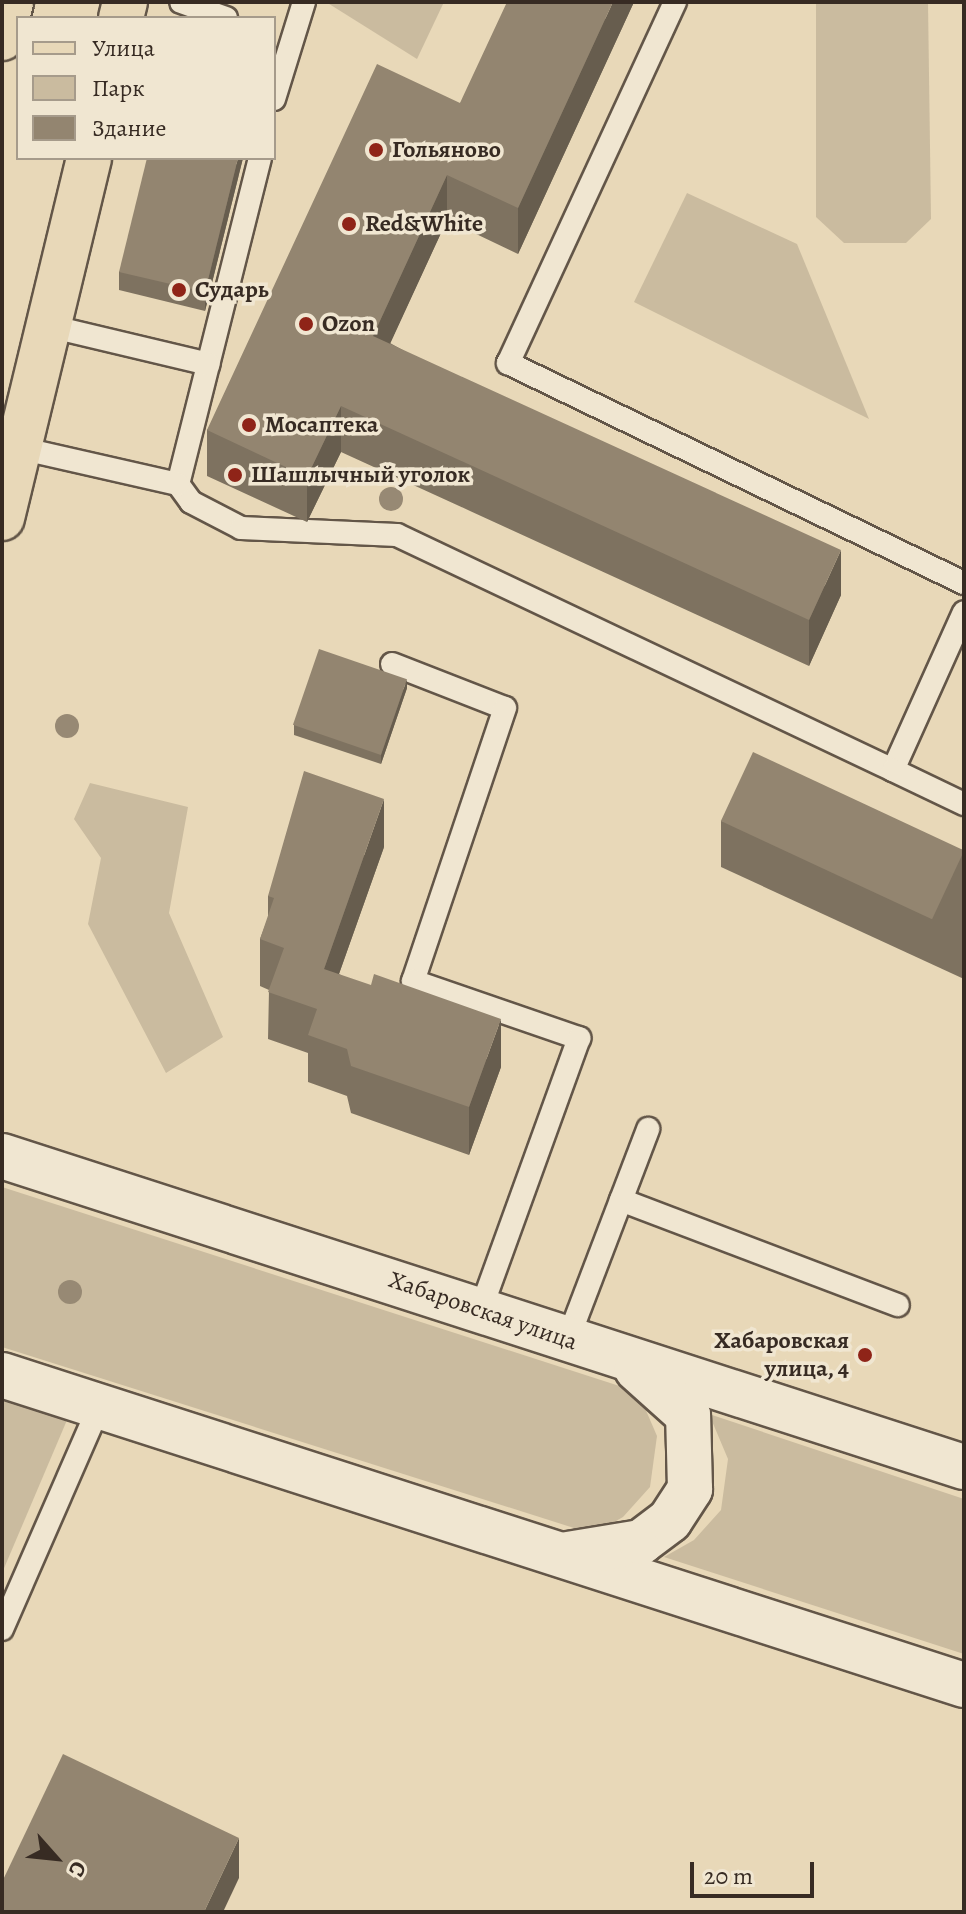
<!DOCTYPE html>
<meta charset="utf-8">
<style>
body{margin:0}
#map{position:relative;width:966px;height:1914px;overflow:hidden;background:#e8d8b8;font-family:Alegreya,serif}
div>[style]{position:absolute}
.green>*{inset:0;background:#cabb9f}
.roads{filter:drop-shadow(2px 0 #635648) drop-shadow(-2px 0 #635648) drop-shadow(0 2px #635648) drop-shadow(0 -2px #635648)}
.service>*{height:22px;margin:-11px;padding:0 11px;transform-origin:11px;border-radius:11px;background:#f0e6d1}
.secondary>*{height:44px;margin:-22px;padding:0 22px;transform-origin:22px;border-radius:22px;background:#f0e6d1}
.primary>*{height:44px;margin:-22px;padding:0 22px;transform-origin:22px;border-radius:22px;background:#e8d8b8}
.trees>*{width:24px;height:24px;margin:-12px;border-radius:50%;background:#978974}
.wall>*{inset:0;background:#7e7260}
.shaded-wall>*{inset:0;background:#675d4e}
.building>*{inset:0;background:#938570;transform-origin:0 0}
.dots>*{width:22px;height:22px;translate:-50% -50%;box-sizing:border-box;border:4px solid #f0e6d1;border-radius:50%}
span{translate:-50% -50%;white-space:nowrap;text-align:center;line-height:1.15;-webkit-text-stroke:7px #f0e6d1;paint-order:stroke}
.poi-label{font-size:24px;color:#372b23;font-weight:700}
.left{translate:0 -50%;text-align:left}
.right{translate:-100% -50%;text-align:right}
.street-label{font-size:24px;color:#372b23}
.frame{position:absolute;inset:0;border:4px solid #372b23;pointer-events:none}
.legend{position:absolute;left:16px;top:16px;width:260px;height:144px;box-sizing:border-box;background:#f0e6d1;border:2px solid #a69b8b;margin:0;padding:10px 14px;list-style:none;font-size:24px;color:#372b23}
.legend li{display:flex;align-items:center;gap:16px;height:40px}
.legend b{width:40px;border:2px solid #a69b8b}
.north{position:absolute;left:16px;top:1818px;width:80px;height:80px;-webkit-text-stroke:6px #f0e6d1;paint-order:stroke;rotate:117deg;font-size:22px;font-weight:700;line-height:32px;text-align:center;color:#372b23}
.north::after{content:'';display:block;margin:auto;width:28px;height:36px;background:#372b23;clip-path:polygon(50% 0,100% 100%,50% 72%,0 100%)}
.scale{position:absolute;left:690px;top:1862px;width:124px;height:36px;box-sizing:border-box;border:4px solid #372b23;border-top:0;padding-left:10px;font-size:24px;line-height:28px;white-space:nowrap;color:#372b23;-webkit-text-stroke:6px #f0e6d1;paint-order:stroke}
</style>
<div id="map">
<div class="green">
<div style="clip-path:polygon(326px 2px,444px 2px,417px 59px)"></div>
<div style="clip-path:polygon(816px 2px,928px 2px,931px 219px,906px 243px,844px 243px,816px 217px)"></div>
<div style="clip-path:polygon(687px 193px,797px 244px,869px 419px,634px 302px)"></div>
<div style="clip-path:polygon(90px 783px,188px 807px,169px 913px,223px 1037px,166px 1073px,88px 924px,101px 858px,74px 819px)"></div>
<div style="clip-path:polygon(2px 1187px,638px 1392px,657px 1436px,650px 1487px,623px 1517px,593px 1534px,2px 1347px)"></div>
<div style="clip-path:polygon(2px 1388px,70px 1413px,2px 1573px)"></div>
<div style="clip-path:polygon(709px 1414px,964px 1499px,964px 1654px,664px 1557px,694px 1540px,721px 1510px,728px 1459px)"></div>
</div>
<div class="roads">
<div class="service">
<div style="left:181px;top:2px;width:48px;rotate:19.6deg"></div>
<div style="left:675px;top:2px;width:398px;rotate:114.8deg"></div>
<div style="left:508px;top:363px;width:506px;rotate:25.76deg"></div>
<div style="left:274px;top:99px;width:102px;rotate:-72.8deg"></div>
<div style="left:260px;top:158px;width:336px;rotate:104.1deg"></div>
<div style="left:178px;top:484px;width:22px;rotate:54deg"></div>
<div style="left:191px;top:502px;width:56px;rotate:27.5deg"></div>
<div style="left:241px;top:528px;width:156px;rotate:2.6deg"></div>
<div style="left:397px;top:535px;width:549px;rotate:25.35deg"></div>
<div style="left:893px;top:770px;width:173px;rotate:-65.8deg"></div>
<div style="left:49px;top:326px;width:164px;rotate:13.4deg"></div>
<div style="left:19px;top:448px;width:163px;rotate:12.8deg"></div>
<div style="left:392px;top:664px;width:121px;rotate:21.3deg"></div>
<div style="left:505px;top:708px;width:288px;rotate:108.6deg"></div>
<div style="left:413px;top:981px;width:176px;rotate:19deg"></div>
<div style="left:579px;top:1038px;width:290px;rotate:109.9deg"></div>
<div style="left:893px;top:770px;width:79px;rotate:25.6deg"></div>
<div style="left:621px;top:1200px;width:296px;rotate:20.8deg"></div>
<div style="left:568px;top:1339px;width:225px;rotate:-69.1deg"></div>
<div style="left:2px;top:1629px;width:242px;rotate:-66.4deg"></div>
</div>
<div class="secondary">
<div style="left:2px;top:1156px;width:1011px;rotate:17.92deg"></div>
<div style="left:2px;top:1375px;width:1011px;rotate:17.86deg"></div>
<div style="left:568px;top:1554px;width:74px;rotate:-9.3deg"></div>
<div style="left:641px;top:1542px;width:36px;rotate:-37deg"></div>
<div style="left:670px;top:1520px;width:37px;rotate:-57deg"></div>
<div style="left:690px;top:1489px;width:74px;rotate:-91.5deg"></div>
<div style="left:688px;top:1415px;width:69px;rotate:-138deg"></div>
</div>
<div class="primary">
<div style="left:121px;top:18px;width:16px;rotate:-76deg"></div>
<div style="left:2px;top:38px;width:37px;rotate:-76deg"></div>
<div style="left:2px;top:518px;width:370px;rotate:-76.4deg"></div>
</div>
</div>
<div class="trees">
<div style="left:391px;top:499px"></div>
<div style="left:67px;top:726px"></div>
<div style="left:70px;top:1292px"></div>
</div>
<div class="wall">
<div style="clip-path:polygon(634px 2px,518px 254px,447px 220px,390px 343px,841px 595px,809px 666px,341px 452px,307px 522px,207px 476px,207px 430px,460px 103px)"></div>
<div style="clip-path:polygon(243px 158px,205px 311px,119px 290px,119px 272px)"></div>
<div style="clip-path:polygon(407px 688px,381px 764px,294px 735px,294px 725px)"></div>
<div style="clip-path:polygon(721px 821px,964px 850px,964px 979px,721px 867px)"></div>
<div style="clip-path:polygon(384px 847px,339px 974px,501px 1067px,469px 1155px,351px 1113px,347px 1096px,308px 1082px,308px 1053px,268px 1039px,269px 990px,260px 986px,260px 939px,268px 918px,268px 896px)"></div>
</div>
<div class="shaded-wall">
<div style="clip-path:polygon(613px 2px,634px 2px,518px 254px,518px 208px)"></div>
<div style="clip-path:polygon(238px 158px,243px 158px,205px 311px,205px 292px)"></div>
<div style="clip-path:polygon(447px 175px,447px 220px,373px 381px,373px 336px)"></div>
<div style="clip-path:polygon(341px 406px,341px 452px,307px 522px,307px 477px)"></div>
<div style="clip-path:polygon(841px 550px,841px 595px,809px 666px,809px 620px)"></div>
<div style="clip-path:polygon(407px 679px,407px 688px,381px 764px,381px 755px)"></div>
<div style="clip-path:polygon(384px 799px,384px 847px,324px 1016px,324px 969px)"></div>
<div style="clip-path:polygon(501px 1019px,501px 1067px,469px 1155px,469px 1107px)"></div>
<div style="clip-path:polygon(239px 1838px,239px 1878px,223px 1912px,204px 1912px)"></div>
</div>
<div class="building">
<div style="clip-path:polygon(507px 2px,613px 2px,518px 208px,447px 175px,373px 336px,841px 550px,809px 620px,341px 406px,307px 477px,207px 430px,377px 64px,460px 103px)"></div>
<div style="clip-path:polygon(147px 158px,238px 158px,205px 292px,119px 272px)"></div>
<div style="left:319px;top:649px;width:93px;height:80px;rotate:19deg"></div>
<div style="left:753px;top:752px;width:233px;height:76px;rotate:25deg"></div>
<div style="clip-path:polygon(304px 771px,384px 799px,324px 969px,371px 985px,374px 974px,501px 1019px,469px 1107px,351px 1066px,347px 1049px,308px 1035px,317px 1009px,268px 992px,284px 948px,260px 939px,274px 898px,268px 896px)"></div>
<div style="clip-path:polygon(63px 1754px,239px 1838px,204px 1912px,2px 1912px,2px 1882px)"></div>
</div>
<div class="dots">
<div style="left:376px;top:150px;background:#8f2418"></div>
<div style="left:349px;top:224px;background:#8f2418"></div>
<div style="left:179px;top:290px;background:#8f2418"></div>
<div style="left:306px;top:324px;background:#8f2418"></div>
<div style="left:249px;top:425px;background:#8f2418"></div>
<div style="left:235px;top:475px;background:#8f2418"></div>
<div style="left:865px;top:1355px;background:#8f2418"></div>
</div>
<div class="poi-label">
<span class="left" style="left:392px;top:150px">Гольяново</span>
<span class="left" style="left:365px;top:224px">Red&amp;White</span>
<span class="left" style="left:195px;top:290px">Сударь</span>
<span class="left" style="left:322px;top:324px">Ozon</span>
<span class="left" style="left:265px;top:425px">Мосаптека</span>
<span class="left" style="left:251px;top:475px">Шашлычный уголок</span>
<span class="right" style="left:849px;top:1355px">Хабаровская<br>улица, 4</span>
</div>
<div class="street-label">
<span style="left:483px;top:1311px;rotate:19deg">Хабаровская улица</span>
</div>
<div class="frame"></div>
<ul class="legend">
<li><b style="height:10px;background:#e8d8b8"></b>Улица</li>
<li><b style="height:22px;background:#cabb9f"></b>Парк</li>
<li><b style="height:22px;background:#938570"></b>Здание</li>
</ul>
<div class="north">С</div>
<div class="scale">20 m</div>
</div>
